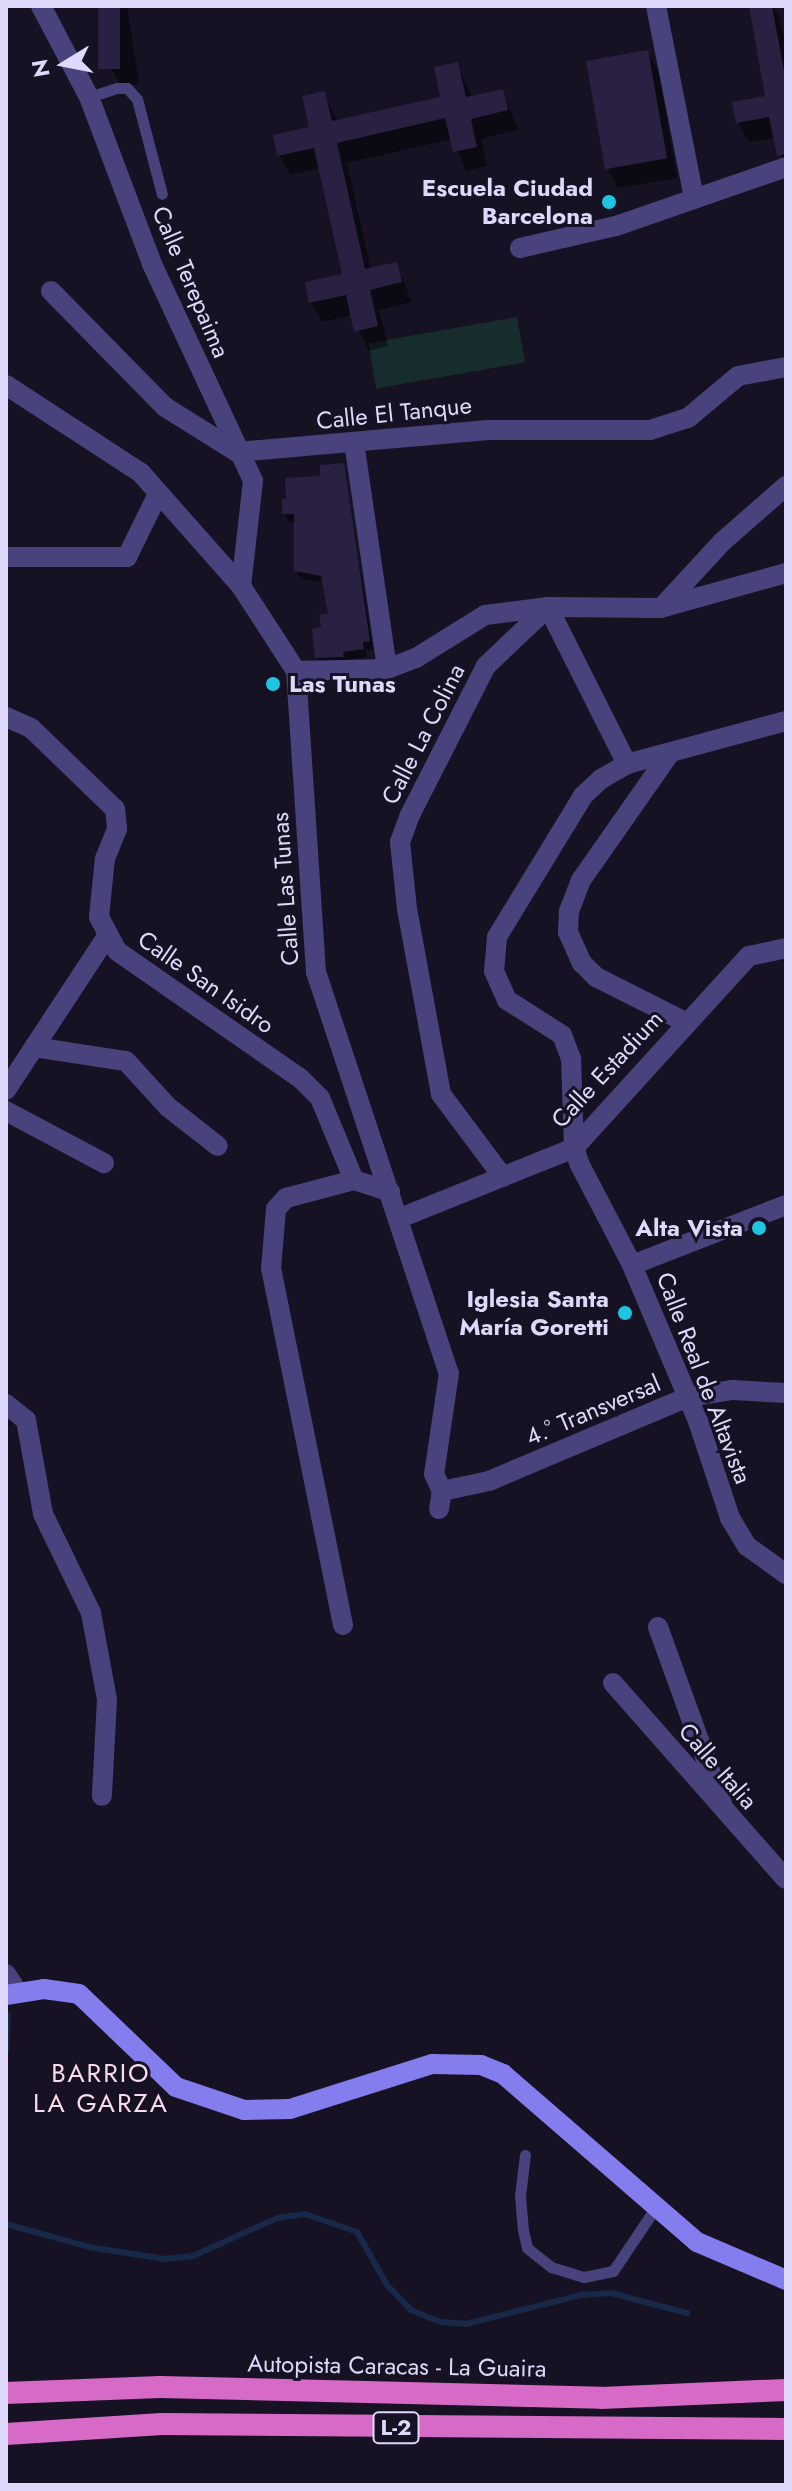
<!DOCTYPE html>
<meta charset="utf-8">
<style>
body{margin:0}
#map{position:relative;width:792px;height:2491px;overflow:hidden;background:#161223;font-family:Jost,sans-serif}
div>[style]{position:absolute}
.green>*{inset:0;background:#162c2d;transform-origin:0 0}
.shadow>*{inset:0;background:#0007}
.stream>*{height:6px;margin:-3px;padding:0 3px;transform-origin:3px;border-radius:3px;background:#172848}
.building>*{inset:0;background:#292042;transform-origin:0 0}
.service>*{height:11px;margin:-5.5px;padding:0 5.5px;transform-origin:5.5px;border-radius:5.5px;background:#48437c}
.minor>*{height:20px;margin:-10px;padding:0 10px;transform-origin:10px;border-radius:10px;background:#48437c}
.secondary>*{height:20px;margin:-10px;padding:0 10px;transform-origin:10px;border-radius:10px;background:#847ded}
.trunk>*{height:22px;margin:-11px;padding:0 11px;transform-origin:11px;border-radius:11px;background:#d66ac6}
.dots>*{width:22px;height:22px;translate:-50% -50%;box-sizing:border-box;border:4px solid #161223;border-radius:50%}
span{translate:-50% -50%;white-space:nowrap;text-align:center;line-height:1.15;-webkit-text-stroke:6px #161223;paint-order:stroke}
.shield-label span{padding:2px 6px;background:#161223;border:2px solid;border-radius:6px;-webkit-text-stroke-width:0}
.shield-label{font-size:22px;color:#ded9fa;font-weight:700}
.poi-label{font-size:24px;color:#ded9fa;font-weight:700}
.right{translate:-100% -50%;text-align:right}
.left{translate:0 -50%;text-align:left}
.street-label{font-size:24px;color:#ded9fa}
.neighbourhood-label{font-size:26px;color:#fadbed;letter-spacing:2px}
.frame{position:absolute;inset:0;border:8px solid #ded9fa;pointer-events:none}
.north{position:absolute;left:24px;top:24px;width:80px;height:80px;-webkit-text-stroke:6px #161223;paint-order:stroke;rotate:260deg;font-size:22px;font-weight:700;line-height:32px;text-align:center;color:#ded9fa}
.north::after{content:'';display:block;margin:auto;width:28px;height:36px;background:#ded9fa;clip-path:polygon(50% 0,100% 100%,50% 72%,0 100%)}
</style>
<div id="map">
<div class="green">
<div style="left:517px;top:317px;width:46px;height:151px;rotate:80deg"></div>
</div>
<div class="shadow">
<div style="clip-path:polygon(100px 6px,127px 6px,139px 84px,121px 87px,110px 67px)"></div>
<div style="clip-path:polygon(751px 6px,773px 6px,780px 18px,786px 49px,786px 168px,775px 138px,749px 142px,738px 123px,735px 103px,768px 97px)"></div>
<div style="clip-path:polygon(647px 52px,659px 72px,677px 178px,618px 188px,607px 168px)"></div>
<div style="clip-path:polygon(457px 64px,472px 98px,502px 91px,518px 130px,481px 139px,487px 166px,466px 171px,452px 139px,347px 163px,371px 270px,396px 264px,412px 302px,379px 310px,388px 346px,368px 351px,353px 315px,323px 322px,311px 303px,307px 284px,344px 276px,320px 168px,290px 175px,279px 155px,311px 128px,324px 93px,338px 122px,443px 98px)"></div>
<div style="clip-path:polygon(343px 465px,373px 649px,366px 650px,367px 657px,322px 666px,317px 657px,330px 615px,325px 583px,301px 579px,296px 570px,296px 522px,289px 522px,284px 514px,287px 480px,323px 478px)"></div>
</div>
<div class="stream">
<div style="left:6px;top:2050px;width:35px;rotate:-87deg"></div>
<div style="left:6px;top:2224px;width:86px;rotate:15.5deg"></div>
<div style="left:89px;top:2247px;width:77px;rotate:9deg"></div>
<div style="left:165px;top:2259px;width:28px;rotate:-6deg"></div>
<div style="left:193px;top:2256px;width:92px;rotate:-24.3deg"></div>
<div style="left:277px;top:2218px;width:28px;rotate:-8deg"></div>
<div style="left:305px;top:2214px;width:55px;rotate:19.1deg"></div>
<div style="left:357px;top:2232px;width:61px;rotate:60.5deg"></div>
<div style="left:387px;top:2285px;width:35px;rotate:46deg"></div>
<div style="left:411px;top:2310px;width:31px;rotate:22deg"></div>
<div style="left:440px;top:2322px;width:26px;rotate:4deg"></div>
<div style="left:466px;top:2324px;width:119px;rotate:-14.2deg"></div>
<div style="left:581px;top:2295px;width:30px;rotate:-4deg"></div>
<div style="left:611px;top:2293px;width:79px;rotate:14.7deg"></div>
</div>
<div class="building">
<div style="left:98px;top:6px;width:22px;height:63px"></div>
<div style="clip-path:polygon(749px 6px,772px 6px,786px 82px,786px 154px,777px 156px,769px 117px,736px 123px,732px 102px,765px 96px)"></div>
<div style="left:648px;top:50px;width:110px;height:63px;rotate:80deg"></div>
<div style="clip-path:polygon(458px 62px,466px 97px,503px 89px,508px 110px,471px 119px,477px 147px,453px 152px,445px 118px,337px 143px,365px 269px,397px 262px,402px 282px,370px 290px,378px 326px,354px 332px,346px 295px,309px 303px,305px 282px,342px 274px,314px 148px,277px 156px,273px 135px,309px 127px,302px 96px,325px 91px,332px 121px,440px 97px,434px 67px)"></div>
<div style="clip-path:polygon(344px 463px,370px 641px,363px 642px,364px 649px,343px 652px,344px 657px,315px 658px,312px 629px,321px 627px,319px 615px,328px 614px,321px 576px,294px 571px,294px 514px,282px 514px,282px 499px,286px 499px,285px 478px,320px 476px,320px 465px)"></div>
</div>
<div class="service">
<div style="left:89px;top:97px;width:29px;rotate:-18deg"></div>
<div style="left:117px;top:88px;width:10px"></div>
<div style="left:127px;top:88px;width:15px;rotate:48deg"></div>
<div style="left:137px;top:99px;width:98px;rotate:75.3deg"></div>
<div style="left:525px;top:2155px;width:41px;rotate:97deg"></div>
<div style="left:520px;top:2196px;width:34px;rotate:85deg"></div>
<div style="left:523px;top:2230px;width:18px;rotate:77deg"></div>
<div style="left:527px;top:2248px;width:31px;rotate:38deg"></div>
<div style="left:551px;top:2267px;width:34px;rotate:17deg"></div>
<div style="left:584px;top:2277px;width:30px;rotate:-12deg"></div>
<div style="left:613px;top:2271px;width:73px;rotate:-56.1deg"></div>
</div>
<div class="minor">
<div style="left:41px;top:6px;width:103px;rotate:62.2deg"></div>
<div style="left:89px;top:97px;width:178px;rotate:69.3deg"></div>
<div style="left:152px;top:264px;width:239px;rotate:65deg"></div>
<div style="left:253px;top:481px;width:106px;rotate:96.5deg"></div>
<div style="left:656px;top:6px;width:196px;rotate:78.8deg"></div>
<div style="left:520px;top:248px;width:98px;rotate:-12.9deg"></div>
<div style="left:616px;top:226px;width:180px;rotate:-19.1deg"></div>
<div style="left:51px;top:291px;width:163px;rotate:45.5deg"></div>
<div style="left:165px;top:407px;width:85px;rotate:32deg"></div>
<div style="left:237px;top:452px;width:252px;rotate:-5deg"></div>
<div style="left:488px;top:430px;width:162px"></div>
<div style="left:650px;top:430px;width:40px;rotate:-18deg"></div>
<div style="left:688px;top:418px;width:65px;rotate:-40deg"></div>
<div style="left:738px;top:376px;width:49px;rotate:-10.6deg"></div>
<div style="left:6px;top:385px;width:161px;rotate:33.1deg"></div>
<div style="left:141px;top:473px;width:151px;rotate:48.5deg"></div>
<div style="left:241px;top:586px;width:101px;rotate:57.1deg"></div>
<div style="left:296px;top:671px;width:302px;rotate:86.2deg"></div>
<div style="left:316px;top:972px;width:422px;rotate:71.7deg"></div>
<div style="left:449px;top:1373px;width:102px;rotate:98.4deg"></div>
<div style="left:434px;top:1474px;width:19px;rotate:65deg"></div>
<div style="left:354px;top:442px;width:229px;rotate:81.7deg"></div>
<div style="left:6px;top:557px;width:121px"></div>
<div style="left:127px;top:557px;width:68px;rotate:-63.8deg"></div>
<div style="left:663px;top:606px;width:87px;rotate:-47.3deg"></div>
<div style="left:722px;top:542px;width:85px;rotate:-41.2deg"></div>
<div style="left:296px;top:671px;width:91px;rotate:-1.3deg"></div>
<div style="left:387px;top:669px;width:31px;rotate:-21deg"></div>
<div style="left:416px;top:658px;width:81px;rotate:-31.9deg"></div>
<div style="left:485px;top:615px;width:64px;rotate:-7.2deg"></div>
<div style="left:548px;top:607px;width:176px;rotate:63.3deg"></div>
<div style="left:6px;top:717px;width:27px;rotate:24deg"></div>
<div style="left:31px;top:728px;width:117px;rotate:44deg"></div>
<div style="left:115px;top:809px;width:20px;rotate:84deg"></div>
<div style="left:117px;top:829px;width:31px;rotate:112deg"></div>
<div style="left:105px;top:858px;width:59px;rotate:95.8deg"></div>
<div style="left:99px;top:917px;width:38px;rotate:62deg"></div>
<div style="left:117px;top:951px;width:223px;rotate:34.8deg"></div>
<div style="left:300px;top:1078px;width:28px;rotate:45deg"></div>
<div style="left:320px;top:1098px;width:89px;rotate:67.5deg"></div>
<div style="left:354px;top:1180px;width:38px;rotate:18deg"></div>
<div style="left:786px;top:721px;width:165px;rotate:164.9deg"></div>
<div style="left:627px;top:764px;width:30px;rotate:150deg"></div>
<div style="left:601px;top:779px;width:25px;rotate:137deg"></div>
<div style="left:583px;top:796px;width:165px;rotate:121.4deg"></div>
<div style="left:497px;top:937px;width:34px;rotate:95deg"></div>
<div style="left:494px;top:971px;width:32px;rotate:66deg"></div>
<div style="left:507px;top:1000px;width:65px;rotate:32.5deg"></div>
<div style="left:562px;top:1035px;width:25px;rotate:69deg"></div>
<div style="left:571px;top:1058px;width:90px;rotate:88.1deg"></div>
<div style="left:574px;top:1148px;width:18px;rotate:71deg"></div>
<div style="left:580px;top:1165px;width:113px;rotate:62.5deg"></div>
<div style="left:632px;top:1265px;width:169px;rotate:67.1deg"></div>
<div style="left:698px;top:1421px;width:102px;rotate:71.7deg"></div>
<div style="left:730px;top:1518px;width:33px;rotate:59deg"></div>
<div style="left:747px;top:1546px;width:48px;rotate:35.7deg"></div>
<div style="left:670px;top:753px;width:155px;rotate:125deg"></div>
<div style="left:581px;top:880px;width:33px;rotate:111deg"></div>
<div style="left:569px;top:911px;width:21px;rotate:93deg"></div>
<div style="left:568px;top:932px;width:34px;rotate:66deg"></div>
<div style="left:582px;top:963px;width:20px;rotate:45deg"></div>
<div style="left:596px;top:977px;width:102px;rotate:26.8deg"></div>
<div style="left:34px;top:1047px;width:93px;rotate:8.7deg"></div>
<div style="left:126px;top:1061px;width:62px;rotate:47.6deg"></div>
<div style="left:168px;top:1107px;width:63px;rotate:38deg"></div>
<div style="left:6px;top:1090px;width:182px;rotate:-56.7deg"></div>
<div style="left:6px;top:1111px;width:111px;rotate:28deg"></div>
<div style="left:503px;top:1177px;width:104px;rotate:-126.8deg"></div>
<div style="left:441px;top:1094px;width:188px;rotate:-100.4deg"></div>
<div style="left:407px;top:909px;width:67px;rotate:-96deg"></div>
<div style="left:400px;top:842px;width:29px;rotate:-70deg"></div>
<div style="left:410px;top:815px;width:167px;rotate:-63deg"></div>
<div style="left:486px;top:666px;width:86px;rotate:-43.6deg"></div>
<div style="left:548px;top:607px;width:112px;rotate:0.5deg"></div>
<div style="left:660px;top:608px;width:131px;rotate:-15.5deg"></div>
<div style="left:400px;top:1218px;width:188px;rotate:-21.9deg"></div>
<div style="left:574px;top:1148px;width:260px;rotate:-47.7deg"></div>
<div style="left:749px;top:956px;width:38px;rotate:-12deg"></div>
<div style="left:632px;top:1265px;width:165px;rotate:-21.3deg"></div>
<div style="left:6px;top:1404px;width:26px;rotate:39deg"></div>
<div style="left:26px;top:1420px;width:96px;rotate:79.7deg"></div>
<div style="left:43px;top:1514px;width:110px;rotate:64.1deg"></div>
<div style="left:91px;top:1613px;width:87px;rotate:79.5deg"></div>
<div style="left:107px;top:1699px;width:97px;rotate:93deg"></div>
<div style="left:439px;top:1509px;width:18px;rotate:-81deg"></div>
<div style="left:442px;top:1491px;width:48px;rotate:-12deg"></div>
<div style="left:489px;top:1481px;width:216px;rotate:-22.9deg"></div>
<div style="left:688px;top:1397px;width:45px;rotate:-9deg"></div>
<div style="left:732px;top:1390px;width:54px;rotate:3.2deg"></div>
<div style="left:343px;top:1625px;width:363px;rotate:-101.4deg"></div>
<div style="left:271px;top:1269px;width:60px;rotate:-85.2deg"></div>
<div style="left:276px;top:1209px;width:15px;rotate:-48deg"></div>
<div style="left:286px;top:1198px;width:70px;rotate:-14.8deg"></div>
<div style="left:658px;top:1627px;width:188px;rotate:70.1deg"></div>
<div style="left:613px;top:1683px;width:261px;rotate:48.6deg"></div>
<div style="left:6px;top:1974px;width:20px;rotate:57deg"></div>
</div>
<div class="secondary">
<div style="left:6px;top:1995px;width:38px;rotate:-9deg"></div>
<div style="left:44px;top:1989px;width:35px;rotate:8deg"></div>
<div style="left:79px;top:1994px;width:134px;rotate:43.8deg"></div>
<div style="left:176px;top:2087px;width:72px;rotate:18.7deg"></div>
<div style="left:244px;top:2110px;width:46px;rotate:-1.2deg"></div>
<div style="left:290px;top:2109px;width:149px;rotate:-17.6deg"></div>
<div style="left:432px;top:2064px;width:49px;rotate:1.2deg"></div>
<div style="left:481px;top:2065px;width:24px;rotate:22deg"></div>
<div style="left:503px;top:2074px;width:257px;rotate:40.9deg"></div>
<div style="left:697px;top:2242px;width:97px;rotate:23.1deg"></div>
</div>
<div class="trunk">
<div style="left:6px;top:2393px;width:154px;rotate:-2.2deg"></div>
<div style="left:160px;top:2387px;width:441px;rotate:1.4deg"></div>
<div style="left:601px;top:2398px;width:185px;rotate:-2.5deg"></div>
<div style="left:6px;top:2434px;width:156px;rotate:-3.7deg"></div>
<div style="left:162px;top:2424px;width:624px;rotate:0.46deg"></div>
</div>
<div class="dots">
<div style="left:609px;top:202px;background:#1ec5e1"></div>
<div style="left:273px;top:684px;background:#1ec5e1"></div>
<div style="left:759px;top:1228px;background:#1ec5e1"></div>
<div style="left:625px;top:1313px;background:#1ec5e1"></div>
</div>
<div class="shield-label">
<span style="left:396px;top:2428px">L-2</span>
</div>
<div class="poi-label">
<span class="right" style="left:593px;top:202px">Escuela Ciudad<br>Barcelona</span>
<span class="left" style="left:289px;top:684px">Las Tunas</span>
<span class="right" style="left:743px;top:1228px">Alta Vista</span>
<span class="right" style="left:609px;top:1313px">Iglesia Santa<br>María Goretti</span>
</div>
<div class="street-label">
<span style="left:191px;top:282px;rotate:67deg">Calle Terepaima</span>
<span style="left:394px;top:413px;rotate:-6deg">Calle El Tanque</span>
<span style="left:423px;top:734px;rotate:-63deg">Calle La Colina</span>
<span style="left:285px;top:889px;rotate:-94deg">Calle Las Tunas</span>
<span style="left:206px;top:982px;rotate:35deg">Calle San Isidro</span>
<span style="left:607px;top:1069px;rotate:-47deg">Calle Estadium</span>
<span style="left:704px;top:1378px;rotate:69deg">Calle Real de Altavista</span>
<span style="left:593px;top:1410px;rotate:-23deg">4.° Transversal</span>
<span style="left:718px;top:1766px;rotate:49deg">Calle Italia</span>
<span style="left:397px;top:2366px;rotate:1deg">Autopista Caracas - La Guaira</span>
</div>
<div class="neighbourhood-label">
<span style="left:101px;top:2089px">BARRIO<br>LA GARZA</span>
</div>
<div class="frame"></div>
<div class="north">N</div>
</div>
